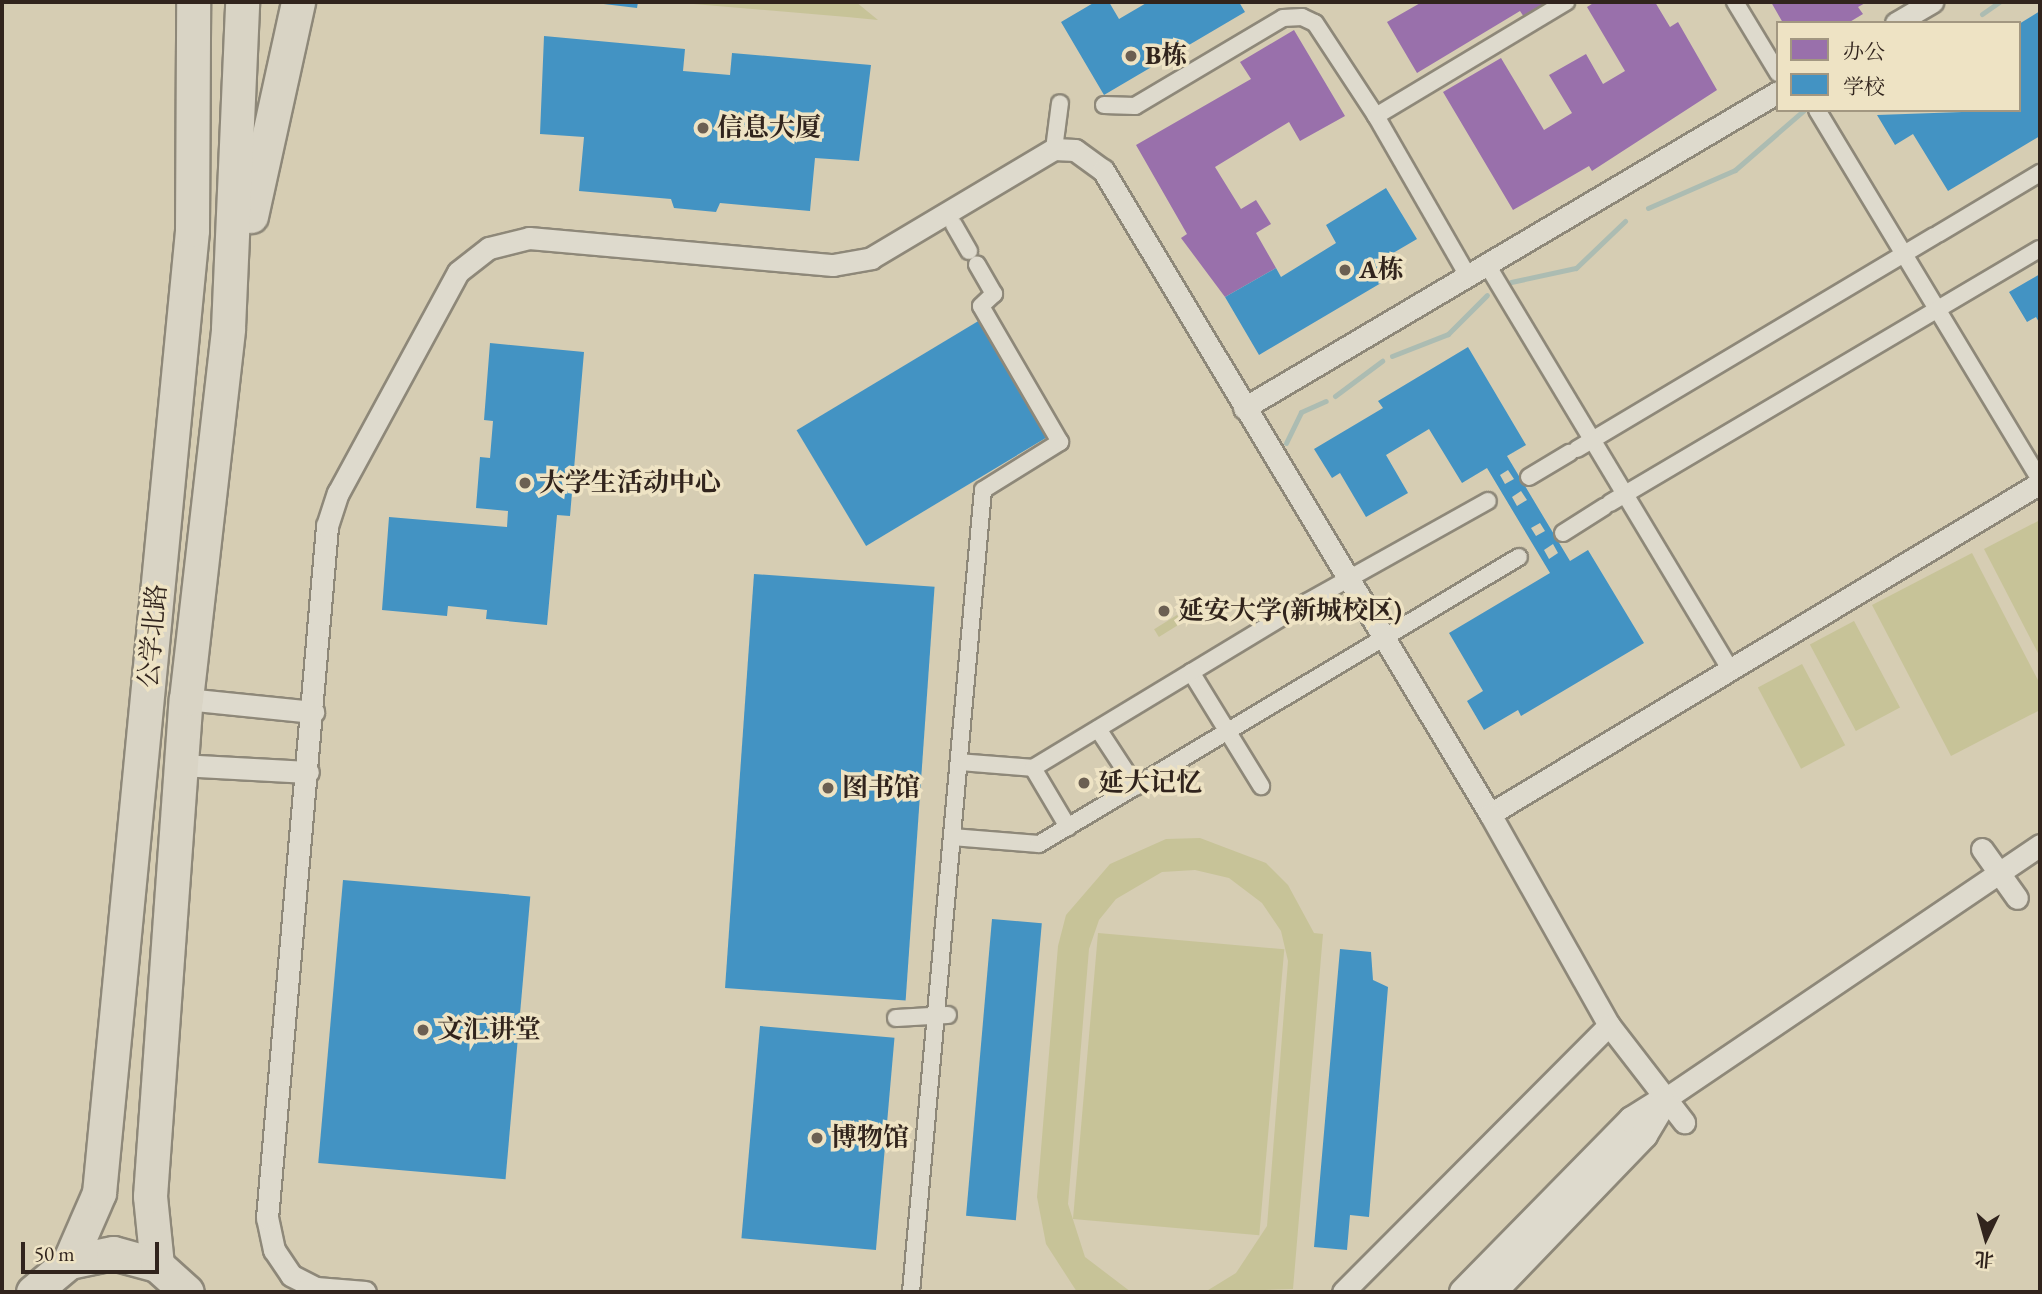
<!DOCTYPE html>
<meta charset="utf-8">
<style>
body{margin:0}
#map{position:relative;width:2042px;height:1294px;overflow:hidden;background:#d6cdb3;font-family:"EB Garamond","Noto Serif SC",serif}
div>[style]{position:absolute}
.green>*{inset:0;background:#c7c398;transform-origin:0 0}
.offices>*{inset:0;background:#9970ab}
.schools>*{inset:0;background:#4393c3;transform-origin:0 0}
.stream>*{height:5px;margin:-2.5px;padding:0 2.5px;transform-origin:2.5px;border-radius:2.5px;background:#acbcb2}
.roads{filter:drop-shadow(2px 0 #8e8879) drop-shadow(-2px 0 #8e8879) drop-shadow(0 2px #8e8879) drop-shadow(0 -2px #8e8879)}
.pedestrian>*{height:16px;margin:-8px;padding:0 8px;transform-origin:8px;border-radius:8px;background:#dedacd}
.minor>*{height:21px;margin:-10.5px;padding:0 10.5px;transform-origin:10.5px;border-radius:10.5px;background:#dedacd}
.tertiary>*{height:26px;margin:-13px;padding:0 13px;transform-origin:13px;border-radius:13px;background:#dedacd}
.primary>*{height:33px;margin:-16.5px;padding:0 16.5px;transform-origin:16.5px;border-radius:16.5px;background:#d9d4c5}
.dots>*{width:19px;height:19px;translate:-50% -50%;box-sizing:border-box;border:4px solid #eee3c4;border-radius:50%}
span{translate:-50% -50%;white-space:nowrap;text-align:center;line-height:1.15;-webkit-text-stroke:7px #eee3c4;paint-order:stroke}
.poi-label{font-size:26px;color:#31241d;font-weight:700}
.left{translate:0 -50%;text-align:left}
.street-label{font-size:26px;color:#31241d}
.frame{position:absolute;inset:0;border:4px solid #31241d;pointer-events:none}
.legend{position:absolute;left:1776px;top:21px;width:245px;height:91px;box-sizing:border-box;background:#eee3c4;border:2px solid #a29781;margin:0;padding:9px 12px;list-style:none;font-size:21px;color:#31241d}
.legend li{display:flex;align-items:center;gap:14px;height:35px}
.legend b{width:35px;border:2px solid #a29781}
.north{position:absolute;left:1951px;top:1203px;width:70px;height:70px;-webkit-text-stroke:5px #eee3c4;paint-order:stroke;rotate:185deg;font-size:19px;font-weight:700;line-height:28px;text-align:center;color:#31241d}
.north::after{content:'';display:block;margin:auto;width:24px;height:32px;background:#31241d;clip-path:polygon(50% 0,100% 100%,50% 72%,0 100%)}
.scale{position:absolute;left:21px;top:1242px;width:138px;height:32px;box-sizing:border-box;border:4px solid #31241d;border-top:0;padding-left:9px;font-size:21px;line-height:24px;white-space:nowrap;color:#31241d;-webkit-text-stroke:5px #eee3c4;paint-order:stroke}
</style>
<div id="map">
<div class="green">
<div style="clip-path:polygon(670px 2px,856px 2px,878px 20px,847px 17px)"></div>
<div style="clip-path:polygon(2040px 520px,2040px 657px,1984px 549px)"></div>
<div style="clip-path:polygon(1972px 553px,2040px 684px,2040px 710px,1951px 756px,1872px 605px)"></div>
<div style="left:1177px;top:615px;width:9px;height:27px;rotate:58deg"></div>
<div style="left:1854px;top:621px;width:98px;height:50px;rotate:62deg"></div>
<div style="left:1802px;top:664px;width:92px;height:50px;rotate:62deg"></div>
<div style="clip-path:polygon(1200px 838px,1266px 863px,1288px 885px,1314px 933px,1323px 934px,1293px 1289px,1205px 1292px,1236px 1273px,1267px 1226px,1288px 961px,1281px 931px,1262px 903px,1229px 878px,1195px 870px,1162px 872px,1116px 899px,1099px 920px,1089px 949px,1068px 1204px,1085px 1257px,1131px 1292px,1077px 1292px,1046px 1244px,1037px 1197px,1058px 946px,1066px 915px,1110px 864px,1166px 839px)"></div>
<div style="left:1098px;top:933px;width:187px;height:287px;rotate:5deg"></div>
</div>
<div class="offices">
<div style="clip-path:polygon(1422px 2px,1548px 2px,1524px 17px,1520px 11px,1417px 73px,1387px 22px)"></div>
<div style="clip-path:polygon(1595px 2px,1655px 2px,1670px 27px,1678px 22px,1717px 90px,1592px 171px,1589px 166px,1513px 210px,1443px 92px,1501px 58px,1544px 130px,1572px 113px,1549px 75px,1586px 54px,1603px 84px,1625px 71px,1587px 7px)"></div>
<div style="clip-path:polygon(1771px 2px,1867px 2px,1858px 7px,1863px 14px,1848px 23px,1783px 23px)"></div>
<div style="clip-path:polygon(1294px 30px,1345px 116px,1300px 141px,1289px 122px,1215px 167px,1241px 209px,1256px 200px,1271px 224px,1256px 233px,1276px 268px,1225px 297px,1181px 238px,1187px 234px,1136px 145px,1251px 79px,1240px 62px)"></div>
</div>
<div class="schools">
<div style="clip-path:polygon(587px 2px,638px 2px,637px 8px)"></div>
<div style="clip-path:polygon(1095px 2px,1109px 2px,1119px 19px,1148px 2px,1239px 2px,1245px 12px,1104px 95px,1061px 22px)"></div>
<div style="clip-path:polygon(2040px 11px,2040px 136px,1948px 191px,1913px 134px,1895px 145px,1877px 115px,2019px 110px,2019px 24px)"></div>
<div style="clip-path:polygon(544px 36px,685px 49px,683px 71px,730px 75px,732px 53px,871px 65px,859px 161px,815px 158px,810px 211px,720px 203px,716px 212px,674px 208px,671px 199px,579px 191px,584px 137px,540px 134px)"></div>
<div style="clip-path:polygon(1386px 188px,1417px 239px,1388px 256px,1398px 273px,1259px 355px,1225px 297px,1276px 268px,1281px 277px,1336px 243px,1326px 225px)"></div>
<div style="clip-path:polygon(2040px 274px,2040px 324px,2036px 317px,2027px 322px,2009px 292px)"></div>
<div style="left:980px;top:320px;width:135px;height:214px;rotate:59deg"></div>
<div style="clip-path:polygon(490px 343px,584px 352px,570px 516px,557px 515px,547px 625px,486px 619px,487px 610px,478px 609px,448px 606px,447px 616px,382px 610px,389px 517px,507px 527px,508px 511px,476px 508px,480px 457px,490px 458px,493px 421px,484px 420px)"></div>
<div style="clip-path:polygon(evenodd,1468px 347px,1526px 445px,1507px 456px,1570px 561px,1588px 550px,1644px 643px,1521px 716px,1518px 710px,1484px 730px,1467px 701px,1483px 691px,1449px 633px,1550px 573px,1487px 468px,1462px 483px,1429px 429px,1386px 455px,1408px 493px,1366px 517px,1340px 473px,1332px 478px,1314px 449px,1383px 408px,1378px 401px,1468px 347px,1508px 470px,1514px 479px,1505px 484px,1500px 475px,1508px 470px,1468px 347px,1521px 491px,1527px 500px,1517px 506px,1512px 497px,1521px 491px,1468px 347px,1540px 523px,1545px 531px,1536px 536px,1531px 528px,1540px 523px,1468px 347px,1553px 544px,1558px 553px,1549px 559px,1544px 550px,1553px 544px)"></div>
<div style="left:754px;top:574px;width:181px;height:415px;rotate:4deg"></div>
<div style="left:343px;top:880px;width:188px;height:284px;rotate:5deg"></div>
<div style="left:992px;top:919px;width:50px;height:298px;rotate:5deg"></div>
<div style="clip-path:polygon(1340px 949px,1371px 952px,1373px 980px,1388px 987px,1369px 1217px,1350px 1215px,1347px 1250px,1314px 1247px)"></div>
<div style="left:760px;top:1026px;width:135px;height:213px;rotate:5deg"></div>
</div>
<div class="stream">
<div style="left:1982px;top:14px;width:21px;rotate:-35deg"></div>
<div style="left:1648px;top:208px;width:95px;rotate:-23.6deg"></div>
<div style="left:1735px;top:170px;width:91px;rotate:-41deg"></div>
<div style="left:1511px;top:282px;width:66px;rotate:-12.2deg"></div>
<div style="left:1576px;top:268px;width:68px;rotate:-43.8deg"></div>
<div style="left:1392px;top:356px;width:60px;rotate:-21.4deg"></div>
<div style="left:1448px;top:334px;width:55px;rotate:-45deg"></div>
<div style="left:1335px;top:396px;width:59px;rotate:-36.7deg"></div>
<div style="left:1286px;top:443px;width:34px;rotate:-64deg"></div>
<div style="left:1301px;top:412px;width:27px;rotate:-24deg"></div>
</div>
<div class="roads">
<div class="pedestrian">
<div style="left:1735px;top:2px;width:83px;rotate:58.8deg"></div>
<div style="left:1104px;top:105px;width:31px;rotate:2deg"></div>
<div style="left:1135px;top:106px;width:172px;rotate:-30.7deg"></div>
<div style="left:1283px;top:18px;width:19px;rotate:-3deg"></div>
<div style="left:1302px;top:17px;width:14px;rotate:25deg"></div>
<div style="left:1315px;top:23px;width:111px;rotate:56.7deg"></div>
<div style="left:1376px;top:116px;width:182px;rotate:60.1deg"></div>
<div style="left:1817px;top:110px;width:431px;rotate:58.9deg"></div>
<div style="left:1376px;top:116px;width:222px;rotate:-31deg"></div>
<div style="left:1054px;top:149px;width:46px;rotate:-82.6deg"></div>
<div style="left:954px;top:225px;width:30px;rotate:60deg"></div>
<div style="left:1938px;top:234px;width:119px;rotate:-30.9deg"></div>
<div style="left:1486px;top:263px;width:472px;rotate:59deg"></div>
<div style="left:1577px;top:449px;width:416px;rotate:-30.8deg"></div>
<div style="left:1529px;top:477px;width:47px;rotate:-31deg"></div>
<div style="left:1610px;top:503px;width:499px;rotate:-30.6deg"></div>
<div style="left:1563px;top:533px;width:49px;rotate:-32.4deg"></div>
<div style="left:1191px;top:672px;width:134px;rotate:58.4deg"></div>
<div style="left:1098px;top:729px;width:69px;rotate:56.8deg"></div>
<div style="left:959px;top:762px;width:74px;rotate:4.6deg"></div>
<div style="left:1033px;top:768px;width:320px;rotate:-31.2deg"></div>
<div style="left:1307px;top:602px;width:207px;rotate:-29.2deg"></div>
<div style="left:1033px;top:768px;width:69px;rotate:59.3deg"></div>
<div style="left:952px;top:837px;width:87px;rotate:4.6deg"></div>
<div style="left:1039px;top:844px;width:559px;rotate:-30.88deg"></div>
<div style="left:896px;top:1018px;width:52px;rotate:-3.3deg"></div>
<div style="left:911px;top:1292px;width:805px;rotate:-84.87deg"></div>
<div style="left:983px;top:490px;width:91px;rotate:-31.9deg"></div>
<div style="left:1060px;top:442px;width:157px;rotate:-120.2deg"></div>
<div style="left:981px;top:306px;width:18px;rotate:-43deg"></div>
<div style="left:994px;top:294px;width:34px;rotate:-120deg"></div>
</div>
<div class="minor">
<div style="left:1896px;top:23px;width:42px;rotate:-30.3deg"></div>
<div style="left:1244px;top:408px;width:620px;rotate:-30.62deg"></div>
<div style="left:186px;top:699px;width:128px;rotate:5.8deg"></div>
<div style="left:180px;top:765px;width:128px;rotate:3.1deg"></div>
<div style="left:1490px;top:814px;width:642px;rotate:-31.04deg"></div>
<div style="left:1982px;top:849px;width:60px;rotate:54.5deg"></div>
<div style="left:1665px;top:1099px;width:453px;rotate:-34.1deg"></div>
<div style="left:365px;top:1292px;width:49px;rotate:-175.3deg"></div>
<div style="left:316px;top:1288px;width:28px;rotate:-153deg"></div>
<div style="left:291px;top:1275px;width:30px;rotate:-124deg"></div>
<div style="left:274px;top:1250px;width:33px;rotate:-102deg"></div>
<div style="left:267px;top:1218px;width:695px;rotate:-85.04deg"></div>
<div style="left:327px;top:526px;width:35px;rotate:-72deg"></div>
<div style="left:338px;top:493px;width:251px;rotate:-61.5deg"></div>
<div style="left:458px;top:272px;width:39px;rotate:-38deg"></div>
<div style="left:489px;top:248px;width:41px;rotate:-14deg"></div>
<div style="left:529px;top:238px;width:305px;rotate:5.1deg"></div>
<div style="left:833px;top:265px;width:39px;rotate:-10deg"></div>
<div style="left:871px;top:258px;width:213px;rotate:-30.8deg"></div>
<div style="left:1054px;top:149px;width:21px;rotate:3deg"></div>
<div style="left:1075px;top:150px;width:34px;rotate:36deg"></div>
<div style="left:1103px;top:170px;width:751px;rotate:59deg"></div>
<div style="left:1490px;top:814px;width:242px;rotate:60.6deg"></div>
<div style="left:1609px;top:1025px;width:123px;rotate:52.3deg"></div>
<div style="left:1343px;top:1292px;width:377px;rotate:-45.1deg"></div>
</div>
<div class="tertiary">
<div style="left:1463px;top:1292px;width:241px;rotate:-45.5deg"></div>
<div style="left:1632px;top:1120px;width:39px;rotate:-32deg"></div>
<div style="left:1493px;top:1292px;width:218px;rotate:-46.1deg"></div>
<div style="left:1644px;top:1135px;width:37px;rotate:-59deg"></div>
</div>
<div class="primary">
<div style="left:251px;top:216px;width:219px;rotate:-77.6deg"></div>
<div style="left:69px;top:1262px;width:75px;rotate:-66.5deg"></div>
<div style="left:99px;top:1193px;width:967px;rotate:-84.48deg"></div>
<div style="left:192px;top:230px;width:228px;rotate:-89.7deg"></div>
<div style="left:157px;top:1265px;width:69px;rotate:-95.8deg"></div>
<div style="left:150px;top:1196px;width:498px;rotate:-85.9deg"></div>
<div style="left:186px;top:699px;width:373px;rotate:-83.5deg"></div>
<div style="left:228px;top:328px;width:326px;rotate:-87.5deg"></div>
<div style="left:33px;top:1292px;width:47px;rotate:-39.8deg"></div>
<div style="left:69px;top:1262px;width:45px;rotate:-11.6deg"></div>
<div style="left:113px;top:1253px;width:46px;rotate:15.3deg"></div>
<div style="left:157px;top:1265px;width:40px;rotate:42deg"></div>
</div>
</div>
<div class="dots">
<div style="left:1131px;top:56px;background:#6b5f52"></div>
<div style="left:703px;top:128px;background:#6b5f52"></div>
<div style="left:1345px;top:270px;background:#6b5f52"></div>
<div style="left:525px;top:483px;background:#6b5f52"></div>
<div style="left:1164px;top:611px;background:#6b5f52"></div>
<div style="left:1084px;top:783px;background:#6b5f52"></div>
<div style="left:828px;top:788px;background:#6b5f52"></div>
<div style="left:423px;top:1030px;background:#6b5f52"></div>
<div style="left:817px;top:1138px;background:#6b5f52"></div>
</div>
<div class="poi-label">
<span class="left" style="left:1145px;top:56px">B栋</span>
<span class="left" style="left:717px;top:128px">信息大厦</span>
<span class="left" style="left:1359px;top:270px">A栋</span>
<span class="left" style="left:539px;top:483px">大学生活动中心</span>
<span class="left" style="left:1178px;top:611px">延安大学(新城校区)</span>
<span class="left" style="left:1098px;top:783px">延大记忆</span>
<span class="left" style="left:842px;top:788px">图书馆</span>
<span class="left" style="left:437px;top:1030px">文汇讲堂</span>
<span class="left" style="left:831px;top:1138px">博物馆</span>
</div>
<div class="street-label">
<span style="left:153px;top:636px;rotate:-85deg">公学北路</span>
</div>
<div class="frame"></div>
<ul class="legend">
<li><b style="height:19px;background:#9970ab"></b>办公</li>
<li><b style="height:19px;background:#4393c3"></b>学校</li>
</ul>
<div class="north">北</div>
<div class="scale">50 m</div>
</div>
